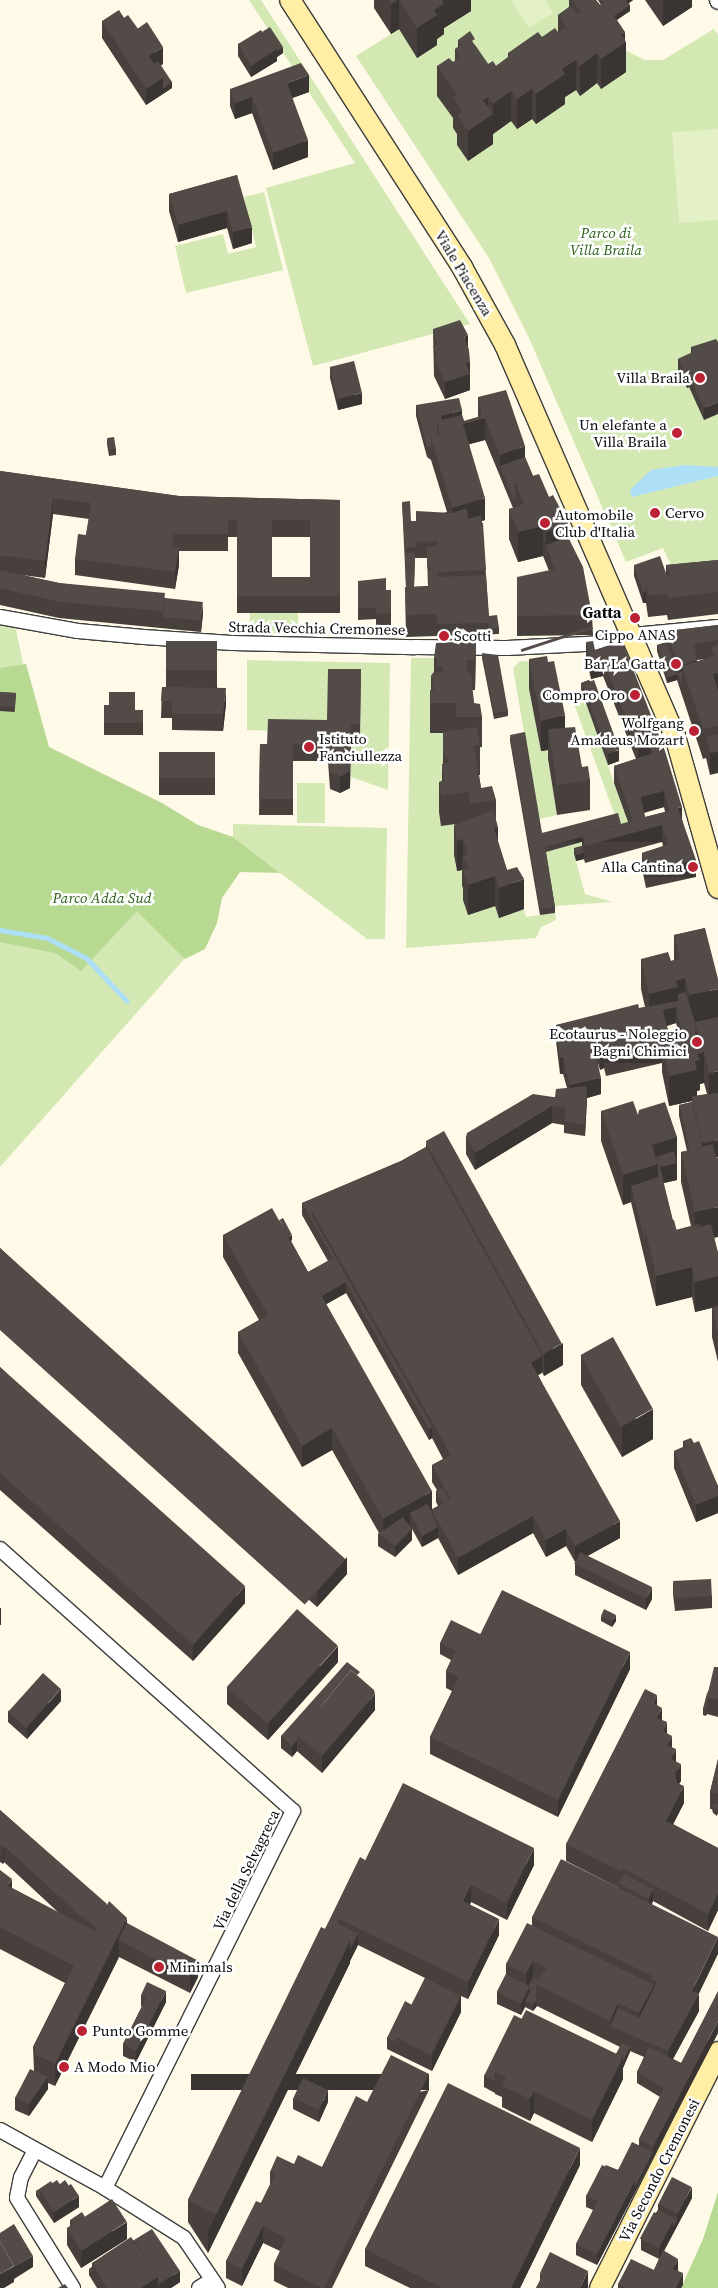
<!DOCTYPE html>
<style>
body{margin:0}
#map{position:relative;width:718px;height:2288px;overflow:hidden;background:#fff9e8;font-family:"Source Serif 4",serif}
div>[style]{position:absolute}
.green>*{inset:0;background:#d3e8b3;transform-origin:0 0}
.forest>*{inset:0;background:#b7d992}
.pitch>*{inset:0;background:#e4f0c5}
.water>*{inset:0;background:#ade0f6}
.stream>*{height:5px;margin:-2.5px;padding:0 2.5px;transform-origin:2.5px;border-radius:2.5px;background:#ade0f6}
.roads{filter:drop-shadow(1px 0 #3e3e3e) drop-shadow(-1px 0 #3e3e3e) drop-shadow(0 1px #3e3e3e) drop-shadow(0 -1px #3e3e3e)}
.street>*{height:14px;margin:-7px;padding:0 7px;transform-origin:7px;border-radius:7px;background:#fff}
.secondary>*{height:20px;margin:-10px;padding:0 10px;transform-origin:10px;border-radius:10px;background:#ffeea3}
.wall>*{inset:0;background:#47403d;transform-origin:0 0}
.shaded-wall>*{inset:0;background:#3a3432;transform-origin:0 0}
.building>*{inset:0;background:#534b47;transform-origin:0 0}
.dots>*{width:14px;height:14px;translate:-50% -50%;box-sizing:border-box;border:2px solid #fff;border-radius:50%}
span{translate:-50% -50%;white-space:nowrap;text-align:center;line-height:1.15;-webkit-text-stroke:5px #fff;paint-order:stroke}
.park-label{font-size:15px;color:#2f621c;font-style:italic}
.street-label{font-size:15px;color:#0b0b0b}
.poi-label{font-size:15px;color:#0b0b0b}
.right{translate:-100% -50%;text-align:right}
.left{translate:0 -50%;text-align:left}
.neighbourhood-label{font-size:16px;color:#0b0b0b;font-weight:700}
</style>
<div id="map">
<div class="green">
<div style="clip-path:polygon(249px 0,261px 0,470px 324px,313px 366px,266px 188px,355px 163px)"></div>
<div style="clip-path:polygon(387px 0,576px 0,613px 44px,645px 60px,663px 60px,714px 29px,718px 35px,718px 562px,672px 567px,663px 548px,626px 562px,529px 338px,489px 258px,356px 56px,391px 34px,374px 8px)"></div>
<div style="clip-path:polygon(264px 192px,283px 270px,186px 293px,175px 246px,223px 234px,228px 254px,256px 247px,244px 197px)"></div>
<div style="left:250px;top:613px;width:48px;height:20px"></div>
<div style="clip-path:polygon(0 622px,15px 625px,41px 750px,202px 939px,0 1167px)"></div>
<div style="clip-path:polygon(411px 658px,436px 658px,456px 733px,482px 747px,477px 757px,441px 766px,444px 787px,441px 826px,468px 822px,455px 864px,457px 871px,463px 869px,463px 889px,495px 906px,499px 917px,524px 909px,526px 917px,555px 913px,556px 920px,541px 927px,536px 938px,406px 948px)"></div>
<div style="clip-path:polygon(247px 660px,390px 663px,388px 790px,351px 777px,351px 740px,360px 740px,361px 686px,328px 724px,282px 731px,247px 730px)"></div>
<div style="clip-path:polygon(520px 661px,551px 663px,529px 689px,541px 751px,553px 749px,548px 760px,557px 815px,539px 819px,513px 668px)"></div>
<div style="clip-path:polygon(585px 700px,633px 837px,574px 854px,585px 894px,612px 902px,554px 906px,545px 852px,621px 832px,574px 704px)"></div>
<div style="left:297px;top:783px;width:28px;height:40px"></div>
<div style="clip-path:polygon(233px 824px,387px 828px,385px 939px,367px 939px,233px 837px)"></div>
</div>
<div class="forest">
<div style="clip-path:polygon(26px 664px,49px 747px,162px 803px,198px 825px,233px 837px,280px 873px,240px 872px,222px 898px,217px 923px,205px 949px,185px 959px,137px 911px,81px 971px,55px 953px,0 942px,0 668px)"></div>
<div style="clip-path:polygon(718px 2192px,718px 2288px,681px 2288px,703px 2239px)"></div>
</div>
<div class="pitch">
<div style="clip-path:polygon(511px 0,545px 0,553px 13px,529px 28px)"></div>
<div style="clip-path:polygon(718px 129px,718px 220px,679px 223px,672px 132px)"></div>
</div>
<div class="water">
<div style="clip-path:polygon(684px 465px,718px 467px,718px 476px,632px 497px,630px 490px,651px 470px)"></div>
</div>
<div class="stream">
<div style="left:0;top:930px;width:48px;rotate:9.7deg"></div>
<div style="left:47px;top:938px;width:44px;rotate:27.1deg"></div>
<div style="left:86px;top:958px;width:59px;rotate:46.4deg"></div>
</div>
<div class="roads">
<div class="street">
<div style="left:717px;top:0;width:2px;rotate:63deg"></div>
<div style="left:0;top:617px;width:79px;rotate:10.2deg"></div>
<div style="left:78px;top:631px;width:66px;rotate:5.2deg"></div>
<div style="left:144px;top:637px;width:88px;rotate:3.9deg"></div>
<div style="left:232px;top:643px;width:183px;rotate:1.3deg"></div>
<div style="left:415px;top:647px;width:92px;rotate:0.6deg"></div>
<div style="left:507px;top:648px;width:98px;rotate:-2.9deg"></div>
<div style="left:605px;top:643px;width:29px;rotate:-16deg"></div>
<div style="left:633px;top:635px;width:85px;rotate:-5.4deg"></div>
<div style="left:0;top:1549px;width:393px;rotate:41.8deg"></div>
<div style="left:293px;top:1811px;width:421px;rotate:116.5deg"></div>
<div style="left:0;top:2130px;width:120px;rotate:28.9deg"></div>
<div style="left:105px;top:2188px;width:93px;rotate:32.3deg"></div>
<div style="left:184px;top:2238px;width:60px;rotate:55.8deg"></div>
<div style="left:35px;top:2150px;width:30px;rotate:117deg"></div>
<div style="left:21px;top:2177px;width:21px;rotate:101deg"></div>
<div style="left:17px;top:2198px;width:106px;rotate:58.1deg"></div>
<div style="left:199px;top:2288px;width:15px;rotate:-32deg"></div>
</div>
<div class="secondary">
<div style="left:290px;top:0;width:318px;rotate:57.2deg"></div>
<div style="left:462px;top:267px;width:89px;rotate:61.1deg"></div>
<div style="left:505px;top:345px;width:426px;rotate:66.5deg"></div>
<div style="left:675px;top:736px;width:158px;rotate:74.2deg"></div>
<div style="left:600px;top:2288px;width:264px;rotate:-63.4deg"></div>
</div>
</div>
<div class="wall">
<div style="clip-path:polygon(374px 0,471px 0,471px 11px,444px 28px,444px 34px,437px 39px,437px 45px,417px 58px,399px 29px,391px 34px,374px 8px)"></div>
<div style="clip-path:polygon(569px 0,596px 0,600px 5px,601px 5px,598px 0,633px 0,629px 3px,630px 11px,617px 20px,625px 40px,626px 72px,601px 89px,597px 83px,580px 96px,576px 90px,565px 97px,565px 104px,536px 124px,532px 119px,517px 129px,511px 121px,493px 134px,493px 144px,468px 161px,457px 145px,457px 134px,453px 128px,453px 118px,437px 96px,437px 66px,453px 62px,455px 61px,455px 49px,458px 47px,458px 40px,475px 45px,488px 64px,496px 66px,508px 57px,508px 53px,542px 37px,558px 32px,558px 15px,569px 7px)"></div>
<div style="clip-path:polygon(645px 0,692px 0,692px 7px,663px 26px)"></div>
<div style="clip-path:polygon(123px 18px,138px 29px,163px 64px,161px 65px,172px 88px,146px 105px,102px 38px,102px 21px)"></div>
<div style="clip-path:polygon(262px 32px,283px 53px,277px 57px,277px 61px,251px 77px,238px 56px,238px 44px)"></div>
<div style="clip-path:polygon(230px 89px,309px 92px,292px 98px,308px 157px,273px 170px,252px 113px,235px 119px,230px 106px)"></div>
<div style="clip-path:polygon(237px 175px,252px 243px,233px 249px,227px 228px,178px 242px,169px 211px,169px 194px)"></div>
<div style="clip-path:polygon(433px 329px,468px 347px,469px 351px,470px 390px,445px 399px,434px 376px)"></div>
<div style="clip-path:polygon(718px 342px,704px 420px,689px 387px,687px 388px,678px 370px,678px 359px,691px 353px,691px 347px)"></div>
<div style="clip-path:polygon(330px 367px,362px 404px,338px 410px,330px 378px)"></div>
<div style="clip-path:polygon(evenodd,478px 397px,525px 457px,533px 476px,549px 497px,568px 537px,592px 615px,593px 635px,517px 636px,517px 616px,549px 571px,543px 556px,518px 562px,509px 539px,509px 509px,513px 508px,485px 440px,469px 444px,485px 520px,482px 521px,489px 616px,499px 628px,499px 634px,406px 637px,405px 587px,406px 587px,402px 502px,411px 521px,416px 521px,447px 512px,431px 460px,427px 457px,416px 416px,416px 405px,462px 415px,464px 421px,478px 417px,478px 397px,415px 558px,427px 558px,428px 586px,414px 587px,415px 558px)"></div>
<div style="clip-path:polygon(107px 439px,116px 449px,116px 455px,109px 456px,107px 444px)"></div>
<div style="clip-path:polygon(evenodd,0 471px,179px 496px,340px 500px,340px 613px,237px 613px,237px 537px,228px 537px,228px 551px,179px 551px,179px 565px,175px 589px,75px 575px,75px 559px,86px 535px,89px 519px,53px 514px,45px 578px,22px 575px,59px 583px,165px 598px,203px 613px,201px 632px,59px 618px,0 605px,0 471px,272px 537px,310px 537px,310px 577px,272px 577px,272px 537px)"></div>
<div style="clip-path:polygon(718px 560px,718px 614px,668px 620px,667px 615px,648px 617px,646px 603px,643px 603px,634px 576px,634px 565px,666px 575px,666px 565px)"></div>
<div style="clip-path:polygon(358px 581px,386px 590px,391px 590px,391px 625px,376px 625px,376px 619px,358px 620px)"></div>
<div style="clip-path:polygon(evenodd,718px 625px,718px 773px,710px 775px,706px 758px,703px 759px,677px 680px,667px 683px,657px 651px,657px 645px,667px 642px,667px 631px,718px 625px,707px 659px,697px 662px,697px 660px,707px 659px)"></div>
<div style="clip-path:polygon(166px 641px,217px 641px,217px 687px,226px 704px,223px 731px,172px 730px,172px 718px,161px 718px,162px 687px,166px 687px)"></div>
<div style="clip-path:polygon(476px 641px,475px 690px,472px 690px,474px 703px,482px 717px,482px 747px,480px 747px,480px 775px,479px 775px,481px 788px,496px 800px,496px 820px,498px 842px,507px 870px,524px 909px,499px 918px,495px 906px,468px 915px,463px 900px,463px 888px,462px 886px,462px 870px,457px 871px,454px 855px,454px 825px,456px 824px,441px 826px,439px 812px,439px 782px,442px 781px,442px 764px,443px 764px,443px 733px,430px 733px,430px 690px,431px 690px,431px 676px,434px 672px,434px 658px)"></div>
<div style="clip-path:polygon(evenodd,622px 641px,682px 819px,696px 877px,646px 888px,642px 869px,642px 853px,663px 846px,662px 842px,585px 863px,584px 859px,576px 861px,574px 854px,574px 848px,582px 846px,582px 842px,546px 852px,555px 907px,555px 913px,540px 915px,510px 741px,510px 735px,542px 833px,621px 824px,628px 822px,614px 783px,614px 766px,636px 759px,603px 676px,591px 679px,586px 658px,586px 642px,595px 650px,622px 641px,664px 807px,665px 812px,645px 817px,644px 813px,664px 807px)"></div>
<div style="clip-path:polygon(482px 653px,508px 711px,508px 716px,494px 719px,482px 658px)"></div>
<div style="clip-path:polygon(529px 659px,548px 662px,565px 728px,582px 767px,590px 780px,590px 810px,557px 815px,548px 759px,548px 750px,541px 751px,529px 689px)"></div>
<div style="clip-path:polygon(361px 669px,360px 740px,351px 740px,350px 788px,340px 793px,330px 789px,328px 761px,293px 761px,293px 815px,259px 815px,260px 744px,267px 744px,327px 720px)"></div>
<div style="clip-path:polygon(589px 680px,619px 761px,608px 765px,581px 689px,581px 683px)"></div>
<div style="left:0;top:692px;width:16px;height:19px;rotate:4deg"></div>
<div style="clip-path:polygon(104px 705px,135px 710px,143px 710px,143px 735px,104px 735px)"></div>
<div style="left:159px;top:752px;width:56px;height:43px"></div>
<div style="clip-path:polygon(evenodd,705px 928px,716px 1157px,714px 1238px,718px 1253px,718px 1362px,712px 1337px,712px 1308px,695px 1312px,692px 1297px,656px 1306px,631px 1202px,623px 1205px,601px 1141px,601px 1111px,638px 1115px,677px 1137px,677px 1180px,663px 1183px,673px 1221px,676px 1230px,691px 1226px,681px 1182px,681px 1152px,687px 1151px,679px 1116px,679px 1105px,692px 1102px,692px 1101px,669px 1106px,662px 1072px,662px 1063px,606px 1076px,604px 1068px,600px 1070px,598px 1063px,601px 1094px,587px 1098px,585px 1136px,564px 1133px,564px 1125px,552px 1123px,475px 1170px,466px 1154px,466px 1137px,555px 1097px,567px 1088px,563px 1074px,560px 1074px,556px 1041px,556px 1025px,645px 1007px,641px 989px,641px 959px,671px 961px,674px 960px,674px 935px,705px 928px,676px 1023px,680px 1038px,670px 1040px,667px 1026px,676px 1023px,705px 928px,704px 1083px,707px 1094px,697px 1096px,697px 1091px,700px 1090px,700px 1084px,704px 1083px)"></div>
<div style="clip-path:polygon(evenodd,426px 1142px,563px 1365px,544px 1376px,542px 1372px,538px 1375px,620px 1538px,587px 1556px,652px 1599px,646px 1610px,575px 1575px,575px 1562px,566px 1546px,546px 1557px,533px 1533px,458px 1575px,438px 1538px,422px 1547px,412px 1529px,412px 1540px,395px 1557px,378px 1546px,378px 1534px,379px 1533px,332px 1450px,302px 1467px,238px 1353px,238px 1332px,259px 1320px,223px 1257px,223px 1235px,279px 1220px,292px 1240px,291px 1241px,308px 1272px,328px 1261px,302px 1215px,302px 1203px,401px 1161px,426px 1147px,426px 1142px,346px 1293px,429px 1440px,432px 1438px,443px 1459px,432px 1465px,432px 1482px,437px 1490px,436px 1491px,436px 1502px,438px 1506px,432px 1509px,326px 1304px,346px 1293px)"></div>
<div style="clip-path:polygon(0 1248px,347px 1574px,317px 1607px,0 1325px)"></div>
<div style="clip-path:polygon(581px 1355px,653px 1439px,622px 1457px,581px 1385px)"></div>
<div style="clip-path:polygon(0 1367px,245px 1603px,193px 1661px,0 1490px)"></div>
<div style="clip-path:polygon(683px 1441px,694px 1443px,718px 1486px,718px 1513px,696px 1522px,674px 1468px,674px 1451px,683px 1447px)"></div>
<div style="clip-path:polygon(673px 1583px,712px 1596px,712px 1608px,675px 1611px,673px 1594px)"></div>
<div style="clip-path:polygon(601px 1616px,616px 1621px,612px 1627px,601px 1621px)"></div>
<div style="clip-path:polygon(480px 1634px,630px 1669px,558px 1817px,430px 1754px,430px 1737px,452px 1691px,446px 1688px,446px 1671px,451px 1660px,440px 1654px,440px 1643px)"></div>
<div style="clip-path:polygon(338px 1662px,268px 1740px,227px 1704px,227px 1687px)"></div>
<div style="clip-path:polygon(718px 1667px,718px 1717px,707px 1714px,706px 1716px,703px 1715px,703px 1709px,708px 1692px)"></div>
<div style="clip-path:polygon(360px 1678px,375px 1710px,322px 1773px,297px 1751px,292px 1757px,281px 1748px,281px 1736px)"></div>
<div style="clip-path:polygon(61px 1701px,27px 1739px,8px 1722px,8px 1711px)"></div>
<div style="clip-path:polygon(657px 1705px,676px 1761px,681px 1781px,679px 1783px,684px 1803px,673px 1824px,718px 1848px,718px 1910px,708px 1931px,653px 1901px,652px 1904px,698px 1994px,699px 2011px,673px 2059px,681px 2063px,718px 2033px,597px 2265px,576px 2255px,576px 2244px,593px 2210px,586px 2207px,586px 2196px,605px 2166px,618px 2170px,639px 2145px,639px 2139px,660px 2097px,637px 2083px,637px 2072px,644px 2057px,630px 2051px,623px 2068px,623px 2079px,592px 2142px,534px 2113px,530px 2121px,502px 2107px,502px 2097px,495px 2094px,495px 2093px,484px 2087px,484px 2076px,522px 2019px,616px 2054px,620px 2047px,537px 2006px,533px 2011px,525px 2007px,521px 2015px,497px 2004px,497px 1992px,506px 1974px,506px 1964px,532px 1925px,532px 1917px,619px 1888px,566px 1861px,566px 1844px)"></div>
<div style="clip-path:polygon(718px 1759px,718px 1813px,717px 1816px,713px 1813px,712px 1809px,710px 1809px,710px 1792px)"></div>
<div style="clip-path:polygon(0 1810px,127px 1923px,198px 1977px,190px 1993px,119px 1957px,55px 2086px,48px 2083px,48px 2089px,29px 2116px,15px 2110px,15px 2098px,34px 2071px,33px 2047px,65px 1983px,0 1949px,0 1870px,12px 1888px,59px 1913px,4px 1862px,3px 1864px,0 1862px)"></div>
<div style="clip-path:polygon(365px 1860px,534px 1865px,507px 1920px,471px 1902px,470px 1905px,499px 1935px,468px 1999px,461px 1996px,461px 2012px,432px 2071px,387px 2049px,387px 2038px,412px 2005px,425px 1978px,358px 1945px,350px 1961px,350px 1963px,208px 2253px,188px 2222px,188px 2200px,325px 1929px)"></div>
<div style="clip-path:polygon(141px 1995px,166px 2002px,136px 2062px,123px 2056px,123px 2044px,142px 2007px,141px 2006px)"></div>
<div style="clip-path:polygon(429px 2090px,332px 2288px,288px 2288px,274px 2281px,274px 2264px,280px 2251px,263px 2243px,242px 2286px,226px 2278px,226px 2261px,261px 2203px,270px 2185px,270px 2172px,294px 2164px,322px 2167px,367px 2102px)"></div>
<div style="clip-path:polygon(293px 2098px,328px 2102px,319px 2122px,293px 2109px)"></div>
<div style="clip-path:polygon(580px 2165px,520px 2288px,410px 2288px,365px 2266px,365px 2249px)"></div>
<div style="clip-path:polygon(52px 2183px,60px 2184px,79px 2207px,54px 2223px,36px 2196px,36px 2191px)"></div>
<div style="clip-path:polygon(692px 2198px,664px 2251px,678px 2270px,683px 2285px,681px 2288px,618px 2288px,618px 2284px,654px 2270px,659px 2259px,641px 2250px,641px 2239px,656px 2213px,658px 2210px,658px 2204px)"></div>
<div style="clip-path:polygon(85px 2217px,127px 2239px,81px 2268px,67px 2245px,67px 2228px,70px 2226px,70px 2220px)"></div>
<div style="clip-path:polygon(134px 2240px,180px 2282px,171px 2288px,97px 2288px,89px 2275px,89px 2269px,92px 2267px,92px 2263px)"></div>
<div style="clip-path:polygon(540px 2273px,588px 2288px,536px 2288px,540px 2281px)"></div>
</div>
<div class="shaded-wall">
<div style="clip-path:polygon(398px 0,399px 0,399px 29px,391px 34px,391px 4px)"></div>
<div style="clip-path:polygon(441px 0,471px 0,471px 11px,444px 28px,444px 34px,437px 39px,437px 45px,417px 58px,417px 28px,434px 10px)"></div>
<div style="clip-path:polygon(626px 0,633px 0,626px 5px)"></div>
<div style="clip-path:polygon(663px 0,692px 0,692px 7px,663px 26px)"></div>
<div style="clip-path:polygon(630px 5px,630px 11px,613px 22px,613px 17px)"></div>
<div style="clip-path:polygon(625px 32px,625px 42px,626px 42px,626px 72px,601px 89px,601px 59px,621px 34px)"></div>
<div style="clip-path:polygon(163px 47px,163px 64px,151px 71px,149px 56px)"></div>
<div style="clip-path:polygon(283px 47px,283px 53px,277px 57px,277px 61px,251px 77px,251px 66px,277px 49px)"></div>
<div style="clip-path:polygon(597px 53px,597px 83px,580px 96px,580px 66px)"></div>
<div style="clip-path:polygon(576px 60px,576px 90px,565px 97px,565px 104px,536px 124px,536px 94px,562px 69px)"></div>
<div style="clip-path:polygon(309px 75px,309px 92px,287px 100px,287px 83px)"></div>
<div style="clip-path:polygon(163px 78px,172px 82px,172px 88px,146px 105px,146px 89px)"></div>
<div style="clip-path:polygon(532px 89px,532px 119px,517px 129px,517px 99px)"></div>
<div style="clip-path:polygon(511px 91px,511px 121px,493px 134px,493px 144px,468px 161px,468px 131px,483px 100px,488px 97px,488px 117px,493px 114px,493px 104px)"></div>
<div style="clip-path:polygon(252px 97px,252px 113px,235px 119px,235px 103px)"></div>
<div style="clip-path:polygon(308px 140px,308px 157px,273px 170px,273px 153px)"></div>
<div style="clip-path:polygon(227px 211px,227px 228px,178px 242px,178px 225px)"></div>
<div style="clip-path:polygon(252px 227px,252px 243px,233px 249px,233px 232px)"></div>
<div style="clip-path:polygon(468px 335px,468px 352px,464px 337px)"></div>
<div style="clip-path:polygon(470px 362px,470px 390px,445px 399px,445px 382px,466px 363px)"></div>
<div style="clip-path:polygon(689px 375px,689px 387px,687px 388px,687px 376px)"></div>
<div style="clip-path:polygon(362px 393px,362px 404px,338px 410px,338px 399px)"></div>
<div style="clip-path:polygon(718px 402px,718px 414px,704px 420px,704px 408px)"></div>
<div style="clip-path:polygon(462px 410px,462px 422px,441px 427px,441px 416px)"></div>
<div style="clip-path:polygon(485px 418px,485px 440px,463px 446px,463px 424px)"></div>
<div style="clip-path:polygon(525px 446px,525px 468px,500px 466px,500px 455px)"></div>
<div style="clip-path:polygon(53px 498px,53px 514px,45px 578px,45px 561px)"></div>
<div style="clip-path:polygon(485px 498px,485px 520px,452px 529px,452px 508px)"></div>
<div style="clip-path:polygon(568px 523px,568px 554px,546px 545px,546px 532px)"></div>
<div style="clip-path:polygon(543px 526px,543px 556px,518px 562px,518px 532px)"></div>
<div style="clip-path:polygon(179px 548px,179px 565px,175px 589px,175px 572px)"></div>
<div style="left:646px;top:591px;width:12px;height:3px;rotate:90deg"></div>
<div style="clip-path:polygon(203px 602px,203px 613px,201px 632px,201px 620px)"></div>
<div style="clip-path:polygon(476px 641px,475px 690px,475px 660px)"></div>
<div style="clip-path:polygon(603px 660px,603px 676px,591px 679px,591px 662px)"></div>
<div style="clip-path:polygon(697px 660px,697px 677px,682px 666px,682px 682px,678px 673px,678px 667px)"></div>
<div style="clip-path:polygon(718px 673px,718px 703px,713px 674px)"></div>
<div style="clip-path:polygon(677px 674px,677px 680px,667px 683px,667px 677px)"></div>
<div style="clip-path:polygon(226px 688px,226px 704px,223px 731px,223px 714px)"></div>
<div style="clip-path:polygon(565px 715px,565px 745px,548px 729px,548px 750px,541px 751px,541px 721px)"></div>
<div style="clip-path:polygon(351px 723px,350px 788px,340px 793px,340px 777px)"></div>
<div style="clip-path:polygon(650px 744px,650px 761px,638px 764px,638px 748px)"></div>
<div style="clip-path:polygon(619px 750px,619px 761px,608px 765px,608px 754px)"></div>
<div style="left:718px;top:752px;width:21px;height:8px;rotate:90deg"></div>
<div style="clip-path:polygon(664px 791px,664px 807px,641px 813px,641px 797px)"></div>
<div style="clip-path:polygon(682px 807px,682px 824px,678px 808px)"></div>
<div style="left:662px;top:825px;width:17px;height:80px;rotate:90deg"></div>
<div style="clip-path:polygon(498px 827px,498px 857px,494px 828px)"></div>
<div style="left:582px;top:837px;width:5px;height:38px;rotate:90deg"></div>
<div style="clip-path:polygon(463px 839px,463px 858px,462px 856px,462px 870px,457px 871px,457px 841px)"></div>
<div style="clip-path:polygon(584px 853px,584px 859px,576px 861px,576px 855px)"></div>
<div style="left:696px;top:860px;width:17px;height:51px;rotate:90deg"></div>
<div style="clip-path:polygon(495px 876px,495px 906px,468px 915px,468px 885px)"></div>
<div style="clip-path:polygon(524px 879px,524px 909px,499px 918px,499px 888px)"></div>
<div style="clip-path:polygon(685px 978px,685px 1009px,676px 1007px,676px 1023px,663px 1027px,649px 1024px,649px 994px,676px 981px)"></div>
<div style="clip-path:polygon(718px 989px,718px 1019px,689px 1025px,689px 995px)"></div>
<div style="left:598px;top:1046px;width:17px;height:4px;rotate:90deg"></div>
<div style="left:662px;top:1046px;width:17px;height:57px;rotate:90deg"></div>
<div style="clip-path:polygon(604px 1052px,604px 1068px,600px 1070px,600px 1053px)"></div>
<div style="clip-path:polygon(704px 1052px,704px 1083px,700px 1084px,700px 1090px,697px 1091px,697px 1100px,692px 1096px,692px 1101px,669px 1106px,669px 1076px,691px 1054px)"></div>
<div style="left:563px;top:1057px;width:17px;height:3px;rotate:90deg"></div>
<div style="clip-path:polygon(718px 1071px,718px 1101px,709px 1098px,709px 1073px)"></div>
<div style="clip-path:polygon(601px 1078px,601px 1094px,587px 1098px,585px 1136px,585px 1124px,570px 1102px,570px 1085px)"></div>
<div style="clip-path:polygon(552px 1106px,552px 1123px,475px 1170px,475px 1153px)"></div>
<div style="clip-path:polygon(677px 1137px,677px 1180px,660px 1184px,658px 1194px,631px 1186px,631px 1202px,623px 1205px,623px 1175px,652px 1145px)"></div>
<div style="clip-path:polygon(718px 1140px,718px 1157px,703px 1160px,702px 1155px,702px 1143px)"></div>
<div style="clip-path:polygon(718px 1207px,718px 1237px,704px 1240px,695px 1241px,695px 1212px)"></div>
<div style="clip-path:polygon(292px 1235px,292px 1240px,281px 1247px,281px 1241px)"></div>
<div style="clip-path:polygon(692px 1267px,692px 1297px,656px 1306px,656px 1276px)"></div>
<div style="clip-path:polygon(718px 1276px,718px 1306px,695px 1312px,695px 1282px)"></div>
<div style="clip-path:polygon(346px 1282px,346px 1293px,318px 1309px,318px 1298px)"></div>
<div style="clip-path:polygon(563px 1343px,563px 1365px,544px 1376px,544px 1354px)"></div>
<div style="clip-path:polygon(542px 1356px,542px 1373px,531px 1379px,531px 1363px)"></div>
<div style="clip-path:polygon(653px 1409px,653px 1439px,622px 1457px,622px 1427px)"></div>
<div style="clip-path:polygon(432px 1427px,432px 1438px,429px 1440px,429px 1429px)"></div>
<div style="clip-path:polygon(332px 1428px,332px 1450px,302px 1467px,302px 1446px)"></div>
<div style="clip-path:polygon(432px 1491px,432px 1513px,410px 1513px,410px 1525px,385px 1539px,383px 1538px,383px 1519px)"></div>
<div style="clip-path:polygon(718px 1496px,718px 1513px,696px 1522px,696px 1505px)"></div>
<div style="clip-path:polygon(533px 1516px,533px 1533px,458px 1575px,458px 1558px)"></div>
<div style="clip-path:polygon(620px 1521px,620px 1538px,575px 1563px,575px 1546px)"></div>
<div style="clip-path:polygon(438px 1527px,438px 1538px,422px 1547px,422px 1536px)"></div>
<div style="clip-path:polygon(412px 1529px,412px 1540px,395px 1557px,395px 1546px)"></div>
<div style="clip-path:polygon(566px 1529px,566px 1546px,546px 1557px,546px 1540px)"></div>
<div style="clip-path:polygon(347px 1557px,347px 1574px,317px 1607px,317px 1591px)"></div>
<div style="clip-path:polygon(245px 1586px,245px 1603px,193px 1661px,193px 1645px)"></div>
<div style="clip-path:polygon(652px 1587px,652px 1599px,646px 1610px,646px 1599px)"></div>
<div style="left:1px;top:1608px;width:17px;height:1px;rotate:90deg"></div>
<div style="clip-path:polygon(616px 1615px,616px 1621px,612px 1627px,612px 1621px)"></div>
<div style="clip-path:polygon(338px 1646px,338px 1662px,268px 1740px,268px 1724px)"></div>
<div style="clip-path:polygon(630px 1652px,630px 1669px,558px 1817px,558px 1800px)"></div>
<div style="clip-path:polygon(61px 1689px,61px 1701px,27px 1739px,27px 1727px)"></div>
<div style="clip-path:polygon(375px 1694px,375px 1710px,322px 1773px,322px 1756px)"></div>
<div style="clip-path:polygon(657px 1695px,657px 1711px,653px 1703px)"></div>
<div style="clip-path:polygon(662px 1708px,662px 1725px,657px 1718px)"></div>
<div style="clip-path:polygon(667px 1722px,667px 1739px,663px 1731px)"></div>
<div style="clip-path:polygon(672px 1736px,672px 1752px,667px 1745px)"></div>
<div style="clip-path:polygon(297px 1740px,297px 1751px,292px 1757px,292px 1746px)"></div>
<div style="clip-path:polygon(676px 1749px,676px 1766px,671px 1759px)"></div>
<div style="clip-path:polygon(681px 1764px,681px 1781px,675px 1791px,675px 1774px)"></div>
<div style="clip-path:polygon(684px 1786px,684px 1803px,666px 1838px,666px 1821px)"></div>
<div style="clip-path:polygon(4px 1846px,4px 1862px,3px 1864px,3px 1848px)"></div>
<div style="clip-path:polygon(534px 1848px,534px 1865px,507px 1920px,507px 1903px)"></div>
<div style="clip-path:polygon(12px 1879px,12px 1901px,8px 1886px)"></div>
<div style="clip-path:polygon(471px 1885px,471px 1902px,463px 1918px,463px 1901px)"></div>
<div style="clip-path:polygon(653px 1889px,653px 1901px,649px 1910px,649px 1899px)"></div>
<div style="clip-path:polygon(718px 1894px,718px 1910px,708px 1931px,708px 1914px)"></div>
<div style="clip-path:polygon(127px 1918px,127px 1940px,119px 1940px,119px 1957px,55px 2086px,55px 2064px)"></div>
<div style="clip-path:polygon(499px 1919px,499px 1935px,468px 1999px,468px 1982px)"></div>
<div style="clip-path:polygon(358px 1934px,358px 1945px,350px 1961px,350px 1963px,208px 2253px,208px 2231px,350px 1941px)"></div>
<div style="clip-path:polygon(718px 1937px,718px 1954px,692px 2008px,692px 1991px)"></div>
<div style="clip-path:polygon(198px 1960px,198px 1977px,190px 1993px,190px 1976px)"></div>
<div style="clip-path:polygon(533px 1961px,533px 1982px,530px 1997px,525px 2001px,525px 2007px,521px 2015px,521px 2004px,526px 1990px,526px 1974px)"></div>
<div style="clip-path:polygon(654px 1985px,654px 2007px,639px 2035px,639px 2013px)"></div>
<div style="clip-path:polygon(166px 1991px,166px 2002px,136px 2062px,136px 2051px)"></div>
<div style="clip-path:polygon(699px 1994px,699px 2011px,668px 2068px,668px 2051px)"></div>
<div style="clip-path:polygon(461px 1996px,461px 2012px,432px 2071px,432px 2055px)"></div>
<div style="clip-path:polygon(536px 2001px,537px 2006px,533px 2011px,533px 2005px)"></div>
<div style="clip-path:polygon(618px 2003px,618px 2025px,610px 2026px,610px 2042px,610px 2021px)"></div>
<div style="clip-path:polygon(718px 2021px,718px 2033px,597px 2265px,597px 2254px,635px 2181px,653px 2152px,653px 2147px)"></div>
<div style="clip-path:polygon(630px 2047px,630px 2052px,623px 2068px,623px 2079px,592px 2142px,592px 2120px,623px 2057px)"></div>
<div style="left:429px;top:2074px;width:16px;height:238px;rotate:90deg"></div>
<div style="clip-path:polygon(48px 2077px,48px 2089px,29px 2116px,29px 2104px)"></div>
<div style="clip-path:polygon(328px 2090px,328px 2102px,319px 2122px,319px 2110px)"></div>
<div style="clip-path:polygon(534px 2091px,534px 2113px,530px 2121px,530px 2099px)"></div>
<div style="clip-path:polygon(580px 2148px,580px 2165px,520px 2288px,511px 2288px)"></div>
<div style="clip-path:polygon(692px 2187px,692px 2198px,659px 2260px,659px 2248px,673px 2222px,677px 2220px,677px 2214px)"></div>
<div style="clip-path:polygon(79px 2196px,79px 2207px,54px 2223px,54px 2212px)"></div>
<div style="clip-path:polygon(127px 2222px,127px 2239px,81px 2268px,81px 2251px)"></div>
<div style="clip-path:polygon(263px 2226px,263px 2243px,242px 2286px,242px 2269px)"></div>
<div style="clip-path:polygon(33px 2256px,33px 2267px,14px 2279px,14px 2282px,4px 2288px,0 2288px,0 2274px)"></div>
<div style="clip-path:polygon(678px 2259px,678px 2270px,673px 2281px,673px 2269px)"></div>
<div style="clip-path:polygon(180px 2271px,180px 2282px,171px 2288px,159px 2288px,159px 2284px)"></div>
<div style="clip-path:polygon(588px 2271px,588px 2288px,580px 2288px)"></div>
<div style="clip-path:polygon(683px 2273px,683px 2285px,681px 2288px,676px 2288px)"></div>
<div style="clip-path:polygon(158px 2277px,158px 2288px,141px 2288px)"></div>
</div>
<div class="building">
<div style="clip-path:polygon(388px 0,398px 0,391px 4px)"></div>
<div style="clip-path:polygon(400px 0,442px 0,444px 4px,434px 10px,437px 15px,417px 28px)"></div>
<div style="clip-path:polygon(572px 0,596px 0,600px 5px,602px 3px,613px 14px,625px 32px,621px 34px,626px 42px,601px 59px,597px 53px,580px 66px,576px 60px,562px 69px,565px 74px,536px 94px,532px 89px,517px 99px,511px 91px,493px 104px,488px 97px,483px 100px,493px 114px,468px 131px,457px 115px,463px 112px,453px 98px,457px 95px,437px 66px,449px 58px,453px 62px,460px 57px,455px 49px,461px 45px,458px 40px,470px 31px,475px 39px,472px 41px,488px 64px,493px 61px,496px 66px,510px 56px,508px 53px,538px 32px,542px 37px,555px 28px,558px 32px,566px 27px,558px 15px,571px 6px,578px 14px,581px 12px)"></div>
<div style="clip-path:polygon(602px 0,626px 0,630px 5px,614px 16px,607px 8px)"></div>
<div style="clip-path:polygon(119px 10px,133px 32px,147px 22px,163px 47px,149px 56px,163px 78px,146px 89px,102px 21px)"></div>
<div style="left:128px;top:15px;width:17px;height:6px;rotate:54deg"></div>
<div style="clip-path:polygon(270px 27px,283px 47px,277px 51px,277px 49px,272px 48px,262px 32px)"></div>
<div style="clip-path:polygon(261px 30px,272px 48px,277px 49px,251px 66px,238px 44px)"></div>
<div style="clip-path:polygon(158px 61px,172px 82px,163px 89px,163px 78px,154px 64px)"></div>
<div style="clip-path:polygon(301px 63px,309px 75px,287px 83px,308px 140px,273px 153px,252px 97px,235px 103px,230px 89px)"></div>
<div style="clip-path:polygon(237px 175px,252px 227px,233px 232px,227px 211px,178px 225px,169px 194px)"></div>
<div style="clip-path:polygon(460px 320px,468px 335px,464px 337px,469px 351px,470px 362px,466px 363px,470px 374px,445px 382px,434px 359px,437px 358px,433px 346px,437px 345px,433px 329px)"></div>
<div style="clip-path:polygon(716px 339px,718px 342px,718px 402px,704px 408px,689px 375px,687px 376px,678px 359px,693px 352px,691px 347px)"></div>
<div style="left:354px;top:361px;width:33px;height:25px;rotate:76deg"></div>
<div style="clip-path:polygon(506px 390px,525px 446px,500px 455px,485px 418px,463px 424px,485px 498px,452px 508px,431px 438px,440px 434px,437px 421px,462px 415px,464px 421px,482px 416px,478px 397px)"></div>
<div style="clip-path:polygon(459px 398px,462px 410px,441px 416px,442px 420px,437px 421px,437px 431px,438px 435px,431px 438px,431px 448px,427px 446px,416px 405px)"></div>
<div style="left:114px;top:437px;width:12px;height:7px;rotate:81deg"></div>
<div style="clip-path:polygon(525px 457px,533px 476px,515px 481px,515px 500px,514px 500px,500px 466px)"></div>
<div style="clip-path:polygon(evenodd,0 471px,179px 496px,340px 500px,340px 596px,237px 596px,237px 520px,228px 520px,228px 534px,174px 534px,172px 547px,179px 548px,175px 572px,75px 559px,78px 534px,86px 535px,91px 503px,53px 498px,45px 561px,0 555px,0 471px,272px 520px,310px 520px,310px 577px,272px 577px,272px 520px)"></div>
<div style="clip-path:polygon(539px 474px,549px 497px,553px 495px,568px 523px,546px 532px,543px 526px,518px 532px,509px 509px,524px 504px,515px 481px)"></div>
<div style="clip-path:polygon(410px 501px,411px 521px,416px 521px,416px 547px,405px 548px,402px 502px)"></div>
<div style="clip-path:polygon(467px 508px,469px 525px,483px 523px,486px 570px,438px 572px,437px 541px,416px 542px,416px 511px,452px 513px)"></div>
<div style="clip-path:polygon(481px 515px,482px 523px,469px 525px,468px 519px)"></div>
<div style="clip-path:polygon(568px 537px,583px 567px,592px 615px,517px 616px,517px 577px,555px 569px,546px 545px)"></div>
<div style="clip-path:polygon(437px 546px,438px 577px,486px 575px,489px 623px,437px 624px,436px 569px,431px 569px,431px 567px,427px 567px,427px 547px)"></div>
<div style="clip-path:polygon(405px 553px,415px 553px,414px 587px,406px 587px)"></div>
<div style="clip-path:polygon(660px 556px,667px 576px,646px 582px,646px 591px,643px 592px,634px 565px)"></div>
<div style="clip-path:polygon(718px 560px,718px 592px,668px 598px,667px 593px,648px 596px,646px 582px,670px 575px,666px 565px)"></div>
<div style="clip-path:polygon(436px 569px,437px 614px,406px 615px,405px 587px,429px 586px,428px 570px)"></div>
<div style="clip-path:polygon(0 570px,59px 583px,165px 593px,163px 611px,59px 602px,0 588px)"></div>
<div style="clip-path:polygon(386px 578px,386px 590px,391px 590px,391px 613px,376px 614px,376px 608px,358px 608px,358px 581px)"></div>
<div style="left:165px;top:598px;width:38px;height:19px;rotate:6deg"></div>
<div style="clip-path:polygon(497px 615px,499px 628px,489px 628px,489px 616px)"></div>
<div style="clip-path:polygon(718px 625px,718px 640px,694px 644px,697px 660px,678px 667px,667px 631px)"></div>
<div style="left:592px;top:626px;width:3px;height:75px;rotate:72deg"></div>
<div style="left:166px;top:641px;width:51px;height:29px"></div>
<div style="clip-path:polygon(476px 641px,475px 660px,467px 660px,467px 673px,471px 673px,474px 703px,480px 704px,482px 717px,456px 717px,456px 703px,430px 703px,430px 690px,434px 690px,431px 676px,434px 672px,443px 672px,443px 666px,437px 666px,437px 658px,434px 658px,436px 643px)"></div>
<div style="clip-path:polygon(evenodd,593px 641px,595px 650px,622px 641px,665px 751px,682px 807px,678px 808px,696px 860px,646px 871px,642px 853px,668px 845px,662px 825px,585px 846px,582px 835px,633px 821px,614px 766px,653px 753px,650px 744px,638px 748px,603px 660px,591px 662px,586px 642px,593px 641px,664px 791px,669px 811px,645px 817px,641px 797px,664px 791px)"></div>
<div style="left:667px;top:642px;width:34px;height:10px;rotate:73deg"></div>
<div style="clip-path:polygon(718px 644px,718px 673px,713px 674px,718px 690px,718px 726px,703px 729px,682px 666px,714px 656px,711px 648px)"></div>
<div style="clip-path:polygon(482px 653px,498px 655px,508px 711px,494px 713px)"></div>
<div style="clip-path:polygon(547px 656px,548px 662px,554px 661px,565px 715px,541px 721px,529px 659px)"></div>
<div style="clip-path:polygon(328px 669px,361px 669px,360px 724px,351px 723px,350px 771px,340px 777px,330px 772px,328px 744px,293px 744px,293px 799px,259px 799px,260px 744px,267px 744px,268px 719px,327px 720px)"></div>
<div style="clip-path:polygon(682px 671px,682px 685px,678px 673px)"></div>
<div style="clip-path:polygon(589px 680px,590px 682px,583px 684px,583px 690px,581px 683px)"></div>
<div style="left:594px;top:680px;width:74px;height:12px;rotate:70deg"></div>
<div style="clip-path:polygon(162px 687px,226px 688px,223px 714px,172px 714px,172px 701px,161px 701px)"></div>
<div style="left:0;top:692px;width:16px;height:14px;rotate:4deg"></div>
<div style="clip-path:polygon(109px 692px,135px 692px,135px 710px,143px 710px,143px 723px,104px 723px,104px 705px,109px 705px)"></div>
<div style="clip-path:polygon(477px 727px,480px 745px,474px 746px,481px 788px,492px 786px,496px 800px,470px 804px,468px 792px,441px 796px,439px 782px,444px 781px,442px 764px,449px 763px,443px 751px,443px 732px)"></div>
<div style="clip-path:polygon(575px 727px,582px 767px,588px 766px,590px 780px,557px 785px,548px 729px)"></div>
<div style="clip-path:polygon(525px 732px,542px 833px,618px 813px,621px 824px,582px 835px,582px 837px,545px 847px,555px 907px,540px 909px,510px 735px)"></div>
<div style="clip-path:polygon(718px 735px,718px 752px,710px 753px,706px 736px)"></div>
<div style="left:159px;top:752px;width:56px;height:26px"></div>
<div style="clip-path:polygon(493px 810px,498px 827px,494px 828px,507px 870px,517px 867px,524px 879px,499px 888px,495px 876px,468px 885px,463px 870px,469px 868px,462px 856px,467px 855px,467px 850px,463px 839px,457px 841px,454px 825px)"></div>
<div style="left:582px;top:846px;width:7px;height:8px;rotate:74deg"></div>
<div style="clip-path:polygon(705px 928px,718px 979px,718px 989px,689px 995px,685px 978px,676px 981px,678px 987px,649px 994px,641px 959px,668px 952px,671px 961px,680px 959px,674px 935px)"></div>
<div style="clip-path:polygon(685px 992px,695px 1022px,695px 1035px,696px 1039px,691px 1040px,689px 1036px,683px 1037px,676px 1007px,663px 1010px,670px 1040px,662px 1042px,662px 1046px,606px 1059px,604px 1052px,600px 1053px,598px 1046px,594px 1047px,601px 1078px,570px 1085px,563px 1057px,560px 1058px,556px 1025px,638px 1004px,639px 1008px,678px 1001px,678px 994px)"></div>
<div style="clip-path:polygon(718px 1017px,718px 1071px,709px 1073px,704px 1052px,698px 1054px,700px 1060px,695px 1061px,697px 1070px,669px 1076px,662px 1042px,689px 1036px,691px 1040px,699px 1038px,695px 1022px)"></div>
<div style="clip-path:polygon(587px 1086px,585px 1124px,564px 1122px,566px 1099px,555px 1097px,556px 1089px)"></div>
<div style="clip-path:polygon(718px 1093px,718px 1140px,702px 1143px,692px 1096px)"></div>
<div style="clip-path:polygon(533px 1094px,566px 1099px,565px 1108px,552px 1106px,475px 1153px,466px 1137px,467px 1133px)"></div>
<div style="clip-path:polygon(633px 1101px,638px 1115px,639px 1110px,665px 1102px,677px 1137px,652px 1145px,658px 1164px,623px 1175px,601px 1111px)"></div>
<div style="left:692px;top:1102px;width:46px;height:13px;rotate:77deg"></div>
<div style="left:444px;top:1131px;width:243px;height:21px;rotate:61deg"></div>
<div style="clip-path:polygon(713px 1144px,716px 1158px,718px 1157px,718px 1207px,695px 1212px,681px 1152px)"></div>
<div style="clip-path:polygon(426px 1147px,542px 1356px,531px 1363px,620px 1521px,575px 1546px,566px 1529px,546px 1540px,533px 1516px,458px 1558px,432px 1510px,451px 1499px,432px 1465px,451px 1455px,312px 1211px)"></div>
<div style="clip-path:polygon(674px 1151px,677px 1163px,660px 1167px,673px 1221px,645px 1227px,645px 1241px,631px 1186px,658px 1177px,658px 1164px,656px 1157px)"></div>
<div style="clip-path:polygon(401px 1161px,312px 1211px,312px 1216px,432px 1427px,429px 1429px,346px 1282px,322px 1296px,308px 1272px,333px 1258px,302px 1203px)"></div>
<div style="clip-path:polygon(272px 1208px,432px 1491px,383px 1519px,332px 1428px,302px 1446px,238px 1332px,268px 1315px,223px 1235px)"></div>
<div style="left:283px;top:1218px;width:19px;height:4px;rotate:62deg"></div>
<div style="clip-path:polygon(674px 1220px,678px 1236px,684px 1235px,683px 1231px,711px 1224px,718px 1253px,718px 1276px,695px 1282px,692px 1267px,656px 1276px,645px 1227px)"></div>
<div style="clip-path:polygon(700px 1224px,701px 1226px,683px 1231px,683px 1235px,678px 1236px,676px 1230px)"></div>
<div style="left:0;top:1248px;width:465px;height:61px;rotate:42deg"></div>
<div style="clip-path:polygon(718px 1306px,718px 1332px,712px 1307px)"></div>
<div style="left:613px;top:1337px;width:82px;height:37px;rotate:61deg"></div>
<div style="clip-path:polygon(0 1367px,245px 1586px,193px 1645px,0 1473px)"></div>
<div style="clip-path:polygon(691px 1438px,694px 1443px,685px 1446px,683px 1441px)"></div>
<div style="clip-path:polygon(699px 1441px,718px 1486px,718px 1496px,696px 1505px,674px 1451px)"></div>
<div style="left:442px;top:1488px;width:14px;height:7px;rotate:60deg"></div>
<div style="clip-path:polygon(427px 1504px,431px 1510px,432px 1510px,432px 1515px,438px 1527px,422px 1536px,410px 1513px)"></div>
<div style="clip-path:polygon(403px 1517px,412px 1529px,395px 1546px,378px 1534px)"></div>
<div style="left:580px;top:1552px;width:80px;height:13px;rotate:26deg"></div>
<div style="left:711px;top:1579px;width:17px;height:38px;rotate:87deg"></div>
<div style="clip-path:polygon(502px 1590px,630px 1652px,558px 1800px,430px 1737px,459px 1677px,446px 1671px,458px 1646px,471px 1653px)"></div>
<div style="left:297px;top:1609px;width:55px;height:105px;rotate:42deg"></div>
<div style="clip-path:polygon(604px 1609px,616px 1615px,612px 1621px,601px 1616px)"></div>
<div style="clip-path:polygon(451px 1620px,480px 1634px,471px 1653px,458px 1646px,456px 1651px,440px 1643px)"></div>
<div style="clip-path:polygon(347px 1662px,360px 1672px,357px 1675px,351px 1670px,297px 1735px,297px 1740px,292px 1746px,281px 1736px)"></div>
<div style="clip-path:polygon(714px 1667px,718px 1667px,718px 1700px,707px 1697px)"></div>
<div style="clip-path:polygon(351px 1670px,374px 1690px,375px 1694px,322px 1756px,297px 1735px)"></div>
<div style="left:43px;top:1673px;width:24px;height:52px;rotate:42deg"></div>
<div style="clip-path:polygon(645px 1689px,657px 1695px,653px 1703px,662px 1708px,657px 1718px,667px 1722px,663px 1731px,672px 1736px,667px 1745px,676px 1749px,671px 1759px,681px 1764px,675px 1774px,677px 1783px,684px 1786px,666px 1821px,718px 1848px,718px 1894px,708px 1914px,624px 1869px,622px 1872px,566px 1844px)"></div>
<div style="clip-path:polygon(708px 1692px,707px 1697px,706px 1710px,703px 1709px,707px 1693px)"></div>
<div style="clip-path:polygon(718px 1759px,718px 1794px,710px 1792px)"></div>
<div style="clip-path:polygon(403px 1783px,534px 1848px,507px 1903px,471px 1885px,463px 1901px,499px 1919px,468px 1982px,337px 1918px)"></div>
<div style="clip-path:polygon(712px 1804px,718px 1805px,717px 1810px,713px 1807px)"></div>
<div style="clip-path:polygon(0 1810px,107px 1904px,96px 1928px,76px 1912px,4px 1846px,3px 1848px,0 1845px)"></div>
<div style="clip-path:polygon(360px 1857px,365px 1860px,337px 1918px,339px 1919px,337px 1923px,358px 1934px,350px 1950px,350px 1941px,325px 1929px)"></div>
<div style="clip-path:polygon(561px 1859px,718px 1937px,692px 1991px,699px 1994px,668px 2051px,610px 2026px,618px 2008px,639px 2018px,657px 1982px,651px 1979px,652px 1976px,532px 1917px)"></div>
<div style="clip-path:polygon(0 1870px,12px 1879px,8px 1886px,95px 1931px,109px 1901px,127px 1918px,55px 2064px,34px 2054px,36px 2048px,33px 2047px,74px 1966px,0 1927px)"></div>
<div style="left:624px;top:1874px;width:33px;height:11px;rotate:27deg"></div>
<div style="left:127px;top:1923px;width:80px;height:19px;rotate:28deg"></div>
<div style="clip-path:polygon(527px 1923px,654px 1985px,639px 2013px,618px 2003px,610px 2021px,536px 1984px,547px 1968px,533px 1961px,526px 1974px,506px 1964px)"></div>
<div style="left:321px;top:1927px;width:32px;height:304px;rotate:26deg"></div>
<div style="left:506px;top:1974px;width:27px;height:20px;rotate:27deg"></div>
<div style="clip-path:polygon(533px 1977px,539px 1980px,536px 1984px,536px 2001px,533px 2005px,525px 2001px,530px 1991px,530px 1986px,529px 1985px)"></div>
<div style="left:425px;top:1978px;width:40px;height:66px;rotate:27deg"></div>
<div style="clip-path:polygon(147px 1982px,166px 1991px,136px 2051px,123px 2044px,146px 1998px,141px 1995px)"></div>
<div style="clip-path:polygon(718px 1991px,718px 2021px,653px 2147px,639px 2139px,664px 2088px,637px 2072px,649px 2047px,681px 2063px)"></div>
<div style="clip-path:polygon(405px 2001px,412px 2005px,396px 2037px,396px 2042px,387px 2038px)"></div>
<div style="clip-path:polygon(526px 2010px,623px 2057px,592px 2120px,534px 2091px,530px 2099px,502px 2086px,506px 2077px,495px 2072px)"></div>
<div style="clip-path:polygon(514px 2015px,522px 2019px,495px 2072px,495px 2081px,484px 2076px)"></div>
<div style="clip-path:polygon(622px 2043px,630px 2047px,623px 2062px,623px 2057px,616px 2054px)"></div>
<div style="clip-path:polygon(391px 2055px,429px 2074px,324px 2288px,322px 2288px,274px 2264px,286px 2238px,263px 2226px,242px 2269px,226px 2261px,256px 2201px,261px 2203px,275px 2174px,270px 2172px,277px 2156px,294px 2164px,298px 2155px,322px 2167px,356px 2096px,367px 2102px)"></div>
<div style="clip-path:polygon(30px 2069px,48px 2077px,29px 2104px,15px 2098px)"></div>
<div style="left:303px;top:2078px;width:28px;height:22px;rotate:26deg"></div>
<div style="clip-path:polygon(448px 2083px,580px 2148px,511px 2288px,443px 2288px,365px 2249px)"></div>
<div style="clip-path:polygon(632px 2142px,653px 2152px,635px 2187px,635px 2181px,605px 2166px,606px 2165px,618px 2170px)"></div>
<div style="clip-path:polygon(602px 2165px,635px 2181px,597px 2254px,576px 2244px,598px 2201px,586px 2196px)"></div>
<div style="left:672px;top:2177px;width:22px;height:30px;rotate:27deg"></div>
<div style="clip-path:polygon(57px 2180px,63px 2189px,71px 2184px,79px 2196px,54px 2212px,40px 2191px)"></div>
<div style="clip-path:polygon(65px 2180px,69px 2186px,63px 2189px,60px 2184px)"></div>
<div style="clip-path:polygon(51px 2181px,52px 2183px,40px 2191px,40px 2197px,36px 2191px)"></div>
<div style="left:112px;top:2199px;width:27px;height:54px;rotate:57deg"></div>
<div style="clip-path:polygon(658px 2210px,677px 2220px,673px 2228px,673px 2222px,656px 2213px)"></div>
<div style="clip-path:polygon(82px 2212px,85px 2217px,73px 2224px,70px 2220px)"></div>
<div style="left:654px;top:2212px;width:21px;height:30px;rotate:28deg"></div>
<div style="clip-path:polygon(14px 2224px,33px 2256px,14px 2267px,14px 2266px,0 2241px,0 2233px)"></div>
<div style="clip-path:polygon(152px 2229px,180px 2271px,159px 2284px,158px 2283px,158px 2277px,134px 2240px)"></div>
<div style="clip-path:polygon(131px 2237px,158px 2277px,141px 2288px,107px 2288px,92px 2263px)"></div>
<div style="clip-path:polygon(0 2241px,14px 2266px,0 2274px)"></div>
<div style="clip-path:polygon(663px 2250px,678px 2259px,673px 2269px,683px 2273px,676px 2288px,626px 2288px,618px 2284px,631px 2259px,654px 2270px)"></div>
<div style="clip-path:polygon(550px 2252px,588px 2271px,580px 2288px,575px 2288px,572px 2287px,571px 2288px,536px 2288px,543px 2274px,540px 2273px)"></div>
<div style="clip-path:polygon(92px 2267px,92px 2274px,89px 2269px)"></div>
<div style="clip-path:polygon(65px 2284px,68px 2288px,58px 2288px)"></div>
</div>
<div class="dots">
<div style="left:700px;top:378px;background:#bb2335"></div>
<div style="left:677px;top:433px;background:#bb2335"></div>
<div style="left:655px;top:513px;background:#bb2335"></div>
<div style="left:545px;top:523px;background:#bb2335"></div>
<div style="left:635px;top:618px;background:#bb2335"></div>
<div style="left:444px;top:636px;background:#bb2335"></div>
<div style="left:676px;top:664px;background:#bb2335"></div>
<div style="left:635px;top:695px;background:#bb2335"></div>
<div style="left:694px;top:731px;background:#bb2335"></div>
<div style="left:309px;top:747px;background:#bb2335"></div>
<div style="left:693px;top:867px;background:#bb2335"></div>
<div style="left:697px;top:1042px;background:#bb2335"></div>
<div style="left:159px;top:1967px;background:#bb2335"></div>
<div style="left:82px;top:2031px;background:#bb2335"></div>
<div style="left:64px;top:2067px;background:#bb2335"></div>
</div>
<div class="park-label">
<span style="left:606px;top:241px">Parco di<br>Villa Braila</span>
<span style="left:102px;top:898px">Parco Adda Sud</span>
</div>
<div class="street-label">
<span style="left:464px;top:273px;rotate:59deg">Viale Piacenza</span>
<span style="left:317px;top:628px;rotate:1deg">Strada Vecchia Cremonese</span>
<span style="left:246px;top:1870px;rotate:-64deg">Via della Selvagreca</span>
<span style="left:659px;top:2170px;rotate:-63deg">Via Secondo Cremonesi</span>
</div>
<div class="poi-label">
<span class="right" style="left:690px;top:378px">Villa Braila</span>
<span class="right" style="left:667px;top:433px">Un elefante a<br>Villa Braila</span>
<span class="left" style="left:665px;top:513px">Cervo</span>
<span class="left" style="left:555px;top:523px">Automobile<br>Club d'Italia</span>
<span style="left:635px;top:635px">Cippo ANAS</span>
<span class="left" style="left:454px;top:636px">Scotti</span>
<span class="right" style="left:666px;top:664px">Bar La Gatta</span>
<span class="right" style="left:625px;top:695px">Compro Oro</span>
<span class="right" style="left:684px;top:731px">Wolfgang<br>Amadeus Mozart</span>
<span class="left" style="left:319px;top:747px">Istituto<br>Fanciullezza</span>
<span class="right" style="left:683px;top:867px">Alla Cantina</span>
<span class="right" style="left:687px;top:1042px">Ecotaurus - Noleggio<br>Bagni Chimici</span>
<span class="left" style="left:169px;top:1967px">Minimals</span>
<span class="left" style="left:92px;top:2031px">Punto Gomme</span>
<span class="left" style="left:74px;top:2067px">A Modo Mio</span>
</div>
<div class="neighbourhood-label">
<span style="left:602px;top:612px">Gatta</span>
</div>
</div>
